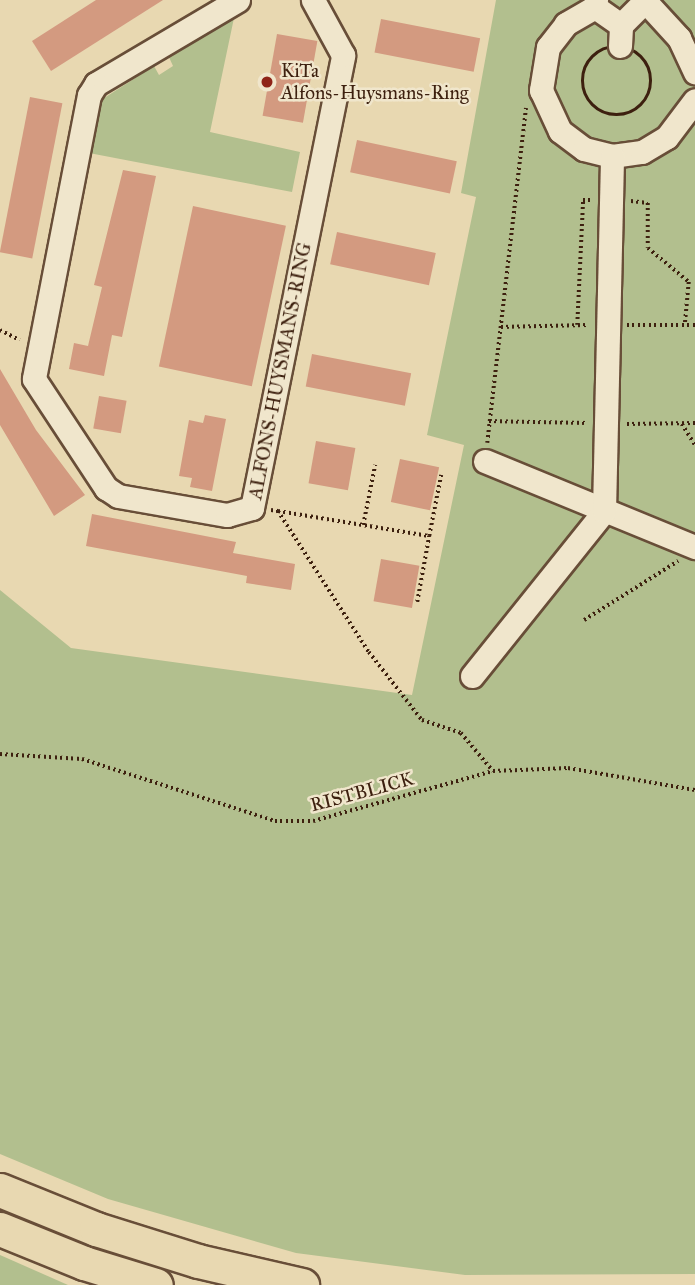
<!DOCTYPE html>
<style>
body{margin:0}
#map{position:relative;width:695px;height:1285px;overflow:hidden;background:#e8d8b1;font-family:"IM FELL Great Primer",serif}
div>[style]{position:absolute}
.green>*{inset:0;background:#b2bf8e}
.building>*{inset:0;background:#d39a80;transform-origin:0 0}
.path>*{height:3.5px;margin-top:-1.75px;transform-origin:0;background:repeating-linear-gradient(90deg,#3d200f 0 2px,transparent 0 5.5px)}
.path>.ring{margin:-1.75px;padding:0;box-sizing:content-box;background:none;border:3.5px solid #3d200f;border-radius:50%}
.roads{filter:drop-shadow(2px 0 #684e38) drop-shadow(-2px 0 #684e38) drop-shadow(0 2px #684e38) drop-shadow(0 -2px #684e38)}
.minor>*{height:23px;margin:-11.5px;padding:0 11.5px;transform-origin:11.5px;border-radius:11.5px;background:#f0e6cc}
.highway>*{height:33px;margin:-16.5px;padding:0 16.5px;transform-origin:16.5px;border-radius:16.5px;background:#e8d8b1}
.dots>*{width:19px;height:19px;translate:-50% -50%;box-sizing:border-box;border:4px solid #f0e6cc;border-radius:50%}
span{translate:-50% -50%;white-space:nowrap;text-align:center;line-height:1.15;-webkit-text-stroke:5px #f0e6cc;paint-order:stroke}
.poi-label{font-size:19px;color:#3d200f}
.left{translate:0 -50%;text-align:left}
.street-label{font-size:19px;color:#3d200f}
</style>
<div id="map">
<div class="green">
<div style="clip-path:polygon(496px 0,695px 0,695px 1274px,465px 1275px,296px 1253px,108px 1199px,0 1154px,0 590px,71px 648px,412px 695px,464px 445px,427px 435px,476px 197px,461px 193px)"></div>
<div style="clip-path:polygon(234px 18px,210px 132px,300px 152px,292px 192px,89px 153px,101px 100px,154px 66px,159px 75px,173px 66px,168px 55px)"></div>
<div style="clip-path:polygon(0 1255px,68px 1285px,0 1285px)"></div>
</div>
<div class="building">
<div style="clip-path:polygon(96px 0,163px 0,51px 71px,32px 41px)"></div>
<div style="left:381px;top:19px;width:101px;height:34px;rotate:11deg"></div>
<div style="left:277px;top:34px;width:41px;height:83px;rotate:10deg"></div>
<div style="left:30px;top:97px;width:33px;height:158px;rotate:11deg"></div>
<div style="left:357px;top:140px;width:102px;height:33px;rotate:12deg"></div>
<div style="clip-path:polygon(123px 170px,156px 176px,122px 337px,112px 335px,104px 376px,69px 369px,74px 343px,88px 346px,102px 287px,94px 285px)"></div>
<div style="left:193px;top:206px;width:95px;height:164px;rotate:12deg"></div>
<div style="left:337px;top:232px;width:101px;height:33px;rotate:12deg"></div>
<div style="left:312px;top:354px;width:101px;height:33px;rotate:11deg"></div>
<div style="clip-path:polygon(0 369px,36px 430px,85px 495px,54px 516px,0 425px)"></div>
<div style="left:99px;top:396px;width:28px;height:33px;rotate:10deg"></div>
<div style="clip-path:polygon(205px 415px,226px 419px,212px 491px,190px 487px,192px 478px,179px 476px,189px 420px,203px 423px)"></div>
<div style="left:316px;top:441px;width:40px;height:43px;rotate:10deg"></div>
<div style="left:400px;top:459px;width:40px;height:44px;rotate:12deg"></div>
<div style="clip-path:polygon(92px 514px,236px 542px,233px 553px,295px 564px,291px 590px,246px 583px,247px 576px,86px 546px)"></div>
<div style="left:381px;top:559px;width:39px;height:43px;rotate:10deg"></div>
</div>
<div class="path">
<div class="ring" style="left:583px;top:47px;width:64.5px;height:64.5px"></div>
<div style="left:631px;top:201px;width:17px;rotate:7deg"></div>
<div style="left:648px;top:203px;width:45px;rotate:90deg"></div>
<div style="left:648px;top:248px;width:53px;rotate:39.7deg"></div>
<div style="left:689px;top:282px;width:43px;rotate:95.3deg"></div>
<div style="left:577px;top:325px;width:125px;rotate:-87.3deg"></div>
<div style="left:583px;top:200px;width:8px"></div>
<div style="left:627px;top:325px;width:68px"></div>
<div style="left:501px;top:327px;width:87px;rotate:-1.3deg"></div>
<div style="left:0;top:330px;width:22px;rotate:27deg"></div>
<div style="left:489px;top:421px;width:99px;rotate:1.2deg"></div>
<div style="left:627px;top:424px;width:68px;rotate:-0.8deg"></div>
<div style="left:682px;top:424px;width:25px;rotate:58deg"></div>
<div style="left:487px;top:443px;width:337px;rotate:-83.4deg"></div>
<div style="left:271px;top:510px;width:7px;rotate:8deg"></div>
<div style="left:278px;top:511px;width:168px;rotate:57.2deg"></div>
<div style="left:369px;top:652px;width:86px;rotate:52.1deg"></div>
<div style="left:422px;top:720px;width:41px;rotate:18.4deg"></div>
<div style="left:461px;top:733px;width:50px;rotate:49.9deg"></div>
<div style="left:278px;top:511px;width:153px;rotate:9.4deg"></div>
<div style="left:429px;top:536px;width:62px;rotate:-78.9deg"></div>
<div style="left:363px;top:525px;width:61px;rotate:-78.7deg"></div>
<div style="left:417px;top:602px;width:67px;rotate:-79.7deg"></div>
<div style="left:584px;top:620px;width:111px;rotate:-32.1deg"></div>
<div style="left:0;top:754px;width:82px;rotate:3.5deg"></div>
<div style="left:82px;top:759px;width:203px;rotate:17.8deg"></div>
<div style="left:275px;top:821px;width:38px"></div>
<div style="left:313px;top:821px;width:187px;rotate:-15.5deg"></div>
<div style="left:493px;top:771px;width:75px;rotate:-2.3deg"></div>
<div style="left:568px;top:768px;width:129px;rotate:9.8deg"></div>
</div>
<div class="roads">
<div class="minor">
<div style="left:238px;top:0;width:165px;rotate:149.4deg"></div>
<div style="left:96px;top:84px;width:13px;rotate:122deg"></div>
<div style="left:89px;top:95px;width:289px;rotate:101deg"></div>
<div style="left:34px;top:379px;width:131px;rotate:56.6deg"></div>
<div style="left:106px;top:488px;width:14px;rotate:34deg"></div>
<div style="left:118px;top:496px;width:111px;rotate:9.9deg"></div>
<div style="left:227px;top:515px;width:26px;rotate:-16deg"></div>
<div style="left:252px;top:508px;width:462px;rotate:-78.6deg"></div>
<div style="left:343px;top:55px;width:63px;rotate:-118.6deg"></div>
<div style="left:596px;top:0;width:7px;rotate:98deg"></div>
<div style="left:595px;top:7px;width:32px;rotate:35deg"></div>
<div style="left:621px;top:25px;width:35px;rotate:-45deg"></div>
<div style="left:646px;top:2px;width:49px;rotate:47.5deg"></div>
<div style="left:679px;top:38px;width:38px;rotate:65deg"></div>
<div style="left:595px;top:7px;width:34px;rotate:150deg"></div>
<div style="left:566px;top:24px;width:29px;rotate:128deg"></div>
<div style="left:548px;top:47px;width:44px;rotate:99.2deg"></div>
<div style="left:541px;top:90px;width:45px;rotate:65.1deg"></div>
<div style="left:560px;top:131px;width:30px;rotate:37deg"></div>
<div style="left:584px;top:149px;width:29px;rotate:14deg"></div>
<div style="left:612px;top:156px;width:30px;rotate:-8deg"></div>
<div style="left:642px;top:152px;width:29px;rotate:-31deg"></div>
<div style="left:667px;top:137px;width:46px;rotate:-52.9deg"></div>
<div style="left:620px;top:46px;width:21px;rotate:-87deg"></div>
<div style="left:485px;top:461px;width:227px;rotate:22.3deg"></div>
<div style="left:472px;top:676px;width:211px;rotate:-51.3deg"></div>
<div style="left:604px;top:511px;width:355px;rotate:-88.7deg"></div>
</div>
<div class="highway">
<div style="left:0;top:1190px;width:104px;rotate:22.1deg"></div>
<div style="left:96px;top:1229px;width:107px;rotate:17.4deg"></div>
<div style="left:198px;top:1261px;width:107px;rotate:13deg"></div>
<div style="left:0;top:1229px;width:91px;rotate:22deg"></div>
<div style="left:84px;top:1263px;width:75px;rotate:17deg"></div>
</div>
</div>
<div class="dots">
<div style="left:267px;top:82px;background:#8f2418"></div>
</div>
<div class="poi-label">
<span class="left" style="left:281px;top:82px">KiTa<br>Alfons-Huysmans-Ring</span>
</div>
<div class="street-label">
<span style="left:280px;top:371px;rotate:-79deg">ALFONS-HUYSMANS-RING</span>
<span style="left:362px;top:792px;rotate:-15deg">RISTBLICK</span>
</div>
</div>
